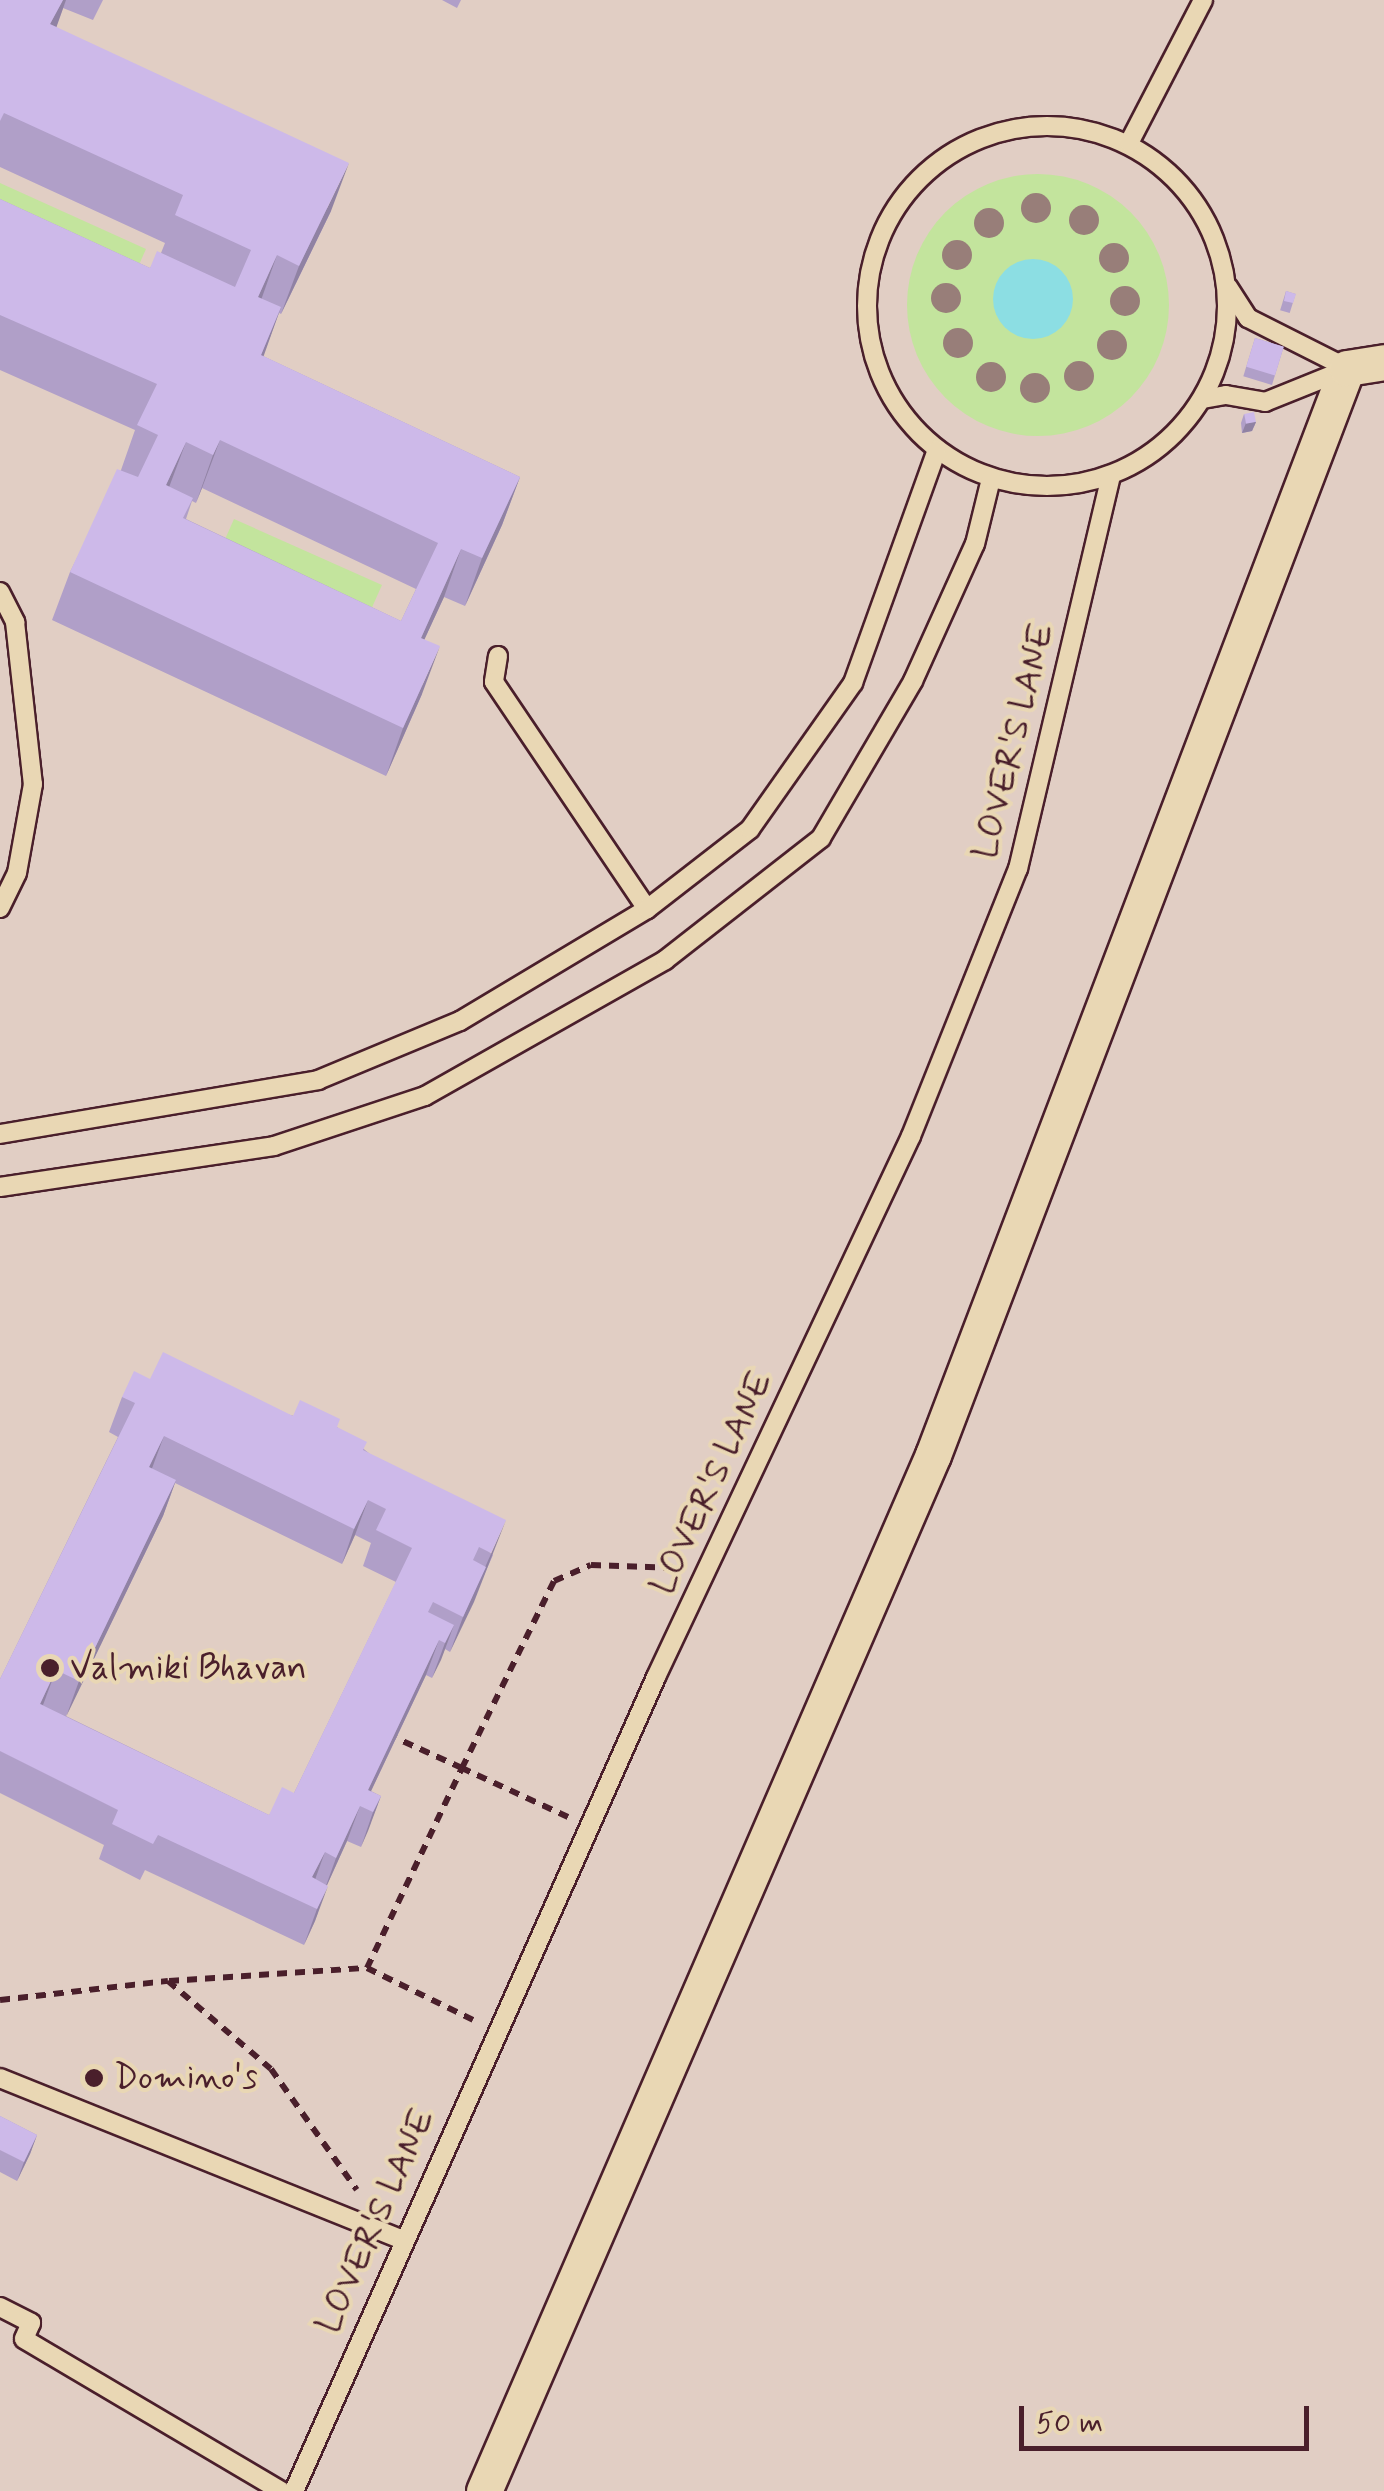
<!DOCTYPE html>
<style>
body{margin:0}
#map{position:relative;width:1384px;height:2491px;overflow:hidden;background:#e1cec4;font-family:Mynerve,sans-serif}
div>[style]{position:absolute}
.green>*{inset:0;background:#c3e49d;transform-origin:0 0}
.round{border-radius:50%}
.water>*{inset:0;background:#8cdee3}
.path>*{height:6px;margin-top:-3px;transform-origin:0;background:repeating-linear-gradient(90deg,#4a1f2b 0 10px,transparent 0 18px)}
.roads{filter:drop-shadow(2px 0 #4a1f2b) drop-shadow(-2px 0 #4a1f2b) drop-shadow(0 2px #4a1f2b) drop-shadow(0 -2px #4a1f2b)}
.lane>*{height:18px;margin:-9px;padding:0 9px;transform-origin:9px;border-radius:9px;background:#e9d7b4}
.lane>.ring{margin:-9px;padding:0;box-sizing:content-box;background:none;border:18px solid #e9d7b4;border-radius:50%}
.street>*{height:35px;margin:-17.5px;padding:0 17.5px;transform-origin:17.5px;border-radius:17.5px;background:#e9d7b4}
.trees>*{width:30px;height:30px;margin:-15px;border-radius:50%;background:#987e79}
.wall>*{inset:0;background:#b09fc8;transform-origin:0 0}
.shaded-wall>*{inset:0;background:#9082a3}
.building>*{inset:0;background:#cdb9e9;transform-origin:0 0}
.dots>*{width:28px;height:28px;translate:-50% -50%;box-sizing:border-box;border:5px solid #e9d7b4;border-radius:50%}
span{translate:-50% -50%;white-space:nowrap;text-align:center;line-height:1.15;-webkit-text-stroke:8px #e9d7b4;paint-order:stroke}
.street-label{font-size:35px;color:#4a1f2b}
.poi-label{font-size:35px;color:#4a1f2b}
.left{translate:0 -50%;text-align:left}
.scale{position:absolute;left:1019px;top:2406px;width:290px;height:45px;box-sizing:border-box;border:5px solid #4a1f2b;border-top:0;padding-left:12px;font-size:30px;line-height:35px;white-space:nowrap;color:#4a1f2b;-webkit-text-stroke:8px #e9d7b4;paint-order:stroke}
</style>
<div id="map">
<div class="green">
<div class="round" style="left:907px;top:174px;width:262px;height:262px"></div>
<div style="clip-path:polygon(0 183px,146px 249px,122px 303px,0 248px)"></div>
<div style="left:234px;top:519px;width:162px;height:59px;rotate:24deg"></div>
</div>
<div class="water">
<div class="round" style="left:993px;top:259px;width:80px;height:80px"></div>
</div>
<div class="path">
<div style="left:568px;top:1817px;width:117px;rotate:-155.2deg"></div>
<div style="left:462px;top:1768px;width:208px;rotate:-63.8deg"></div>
<div style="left:554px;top:1581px;width:40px;rotate:-23.4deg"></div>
<div style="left:591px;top:1565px;width:86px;rotate:2deg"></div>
<div style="left:367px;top:1968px;width:118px;rotate:26.1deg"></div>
<div style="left:169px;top:1981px;width:198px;rotate:-3.8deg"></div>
<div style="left:367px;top:1968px;width:221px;rotate:-64.6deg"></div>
<div style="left:462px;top:1768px;width:72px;rotate:-155.6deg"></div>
<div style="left:0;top:2000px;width:169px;rotate:-6.5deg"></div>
<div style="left:168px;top:1981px;width:135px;rotate:40.5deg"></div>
<div style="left:271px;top:2069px;width:148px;rotate:54.6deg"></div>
</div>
<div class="roads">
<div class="lane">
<div class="ring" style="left:867px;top:126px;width:342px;height:342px"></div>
<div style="left:1129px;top:143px;width:161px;rotate:-62.6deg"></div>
<div style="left:1228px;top:287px;width:37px;rotate:57deg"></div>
<div style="left:1248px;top:318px;width:111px;rotate:26.8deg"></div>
<div style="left:1203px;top:399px;width:23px;rotate:-10deg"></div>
<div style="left:1226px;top:395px;width:40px;rotate:10deg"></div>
<div style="left:1265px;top:402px;width:88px;rotate:-21.9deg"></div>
<div style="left:0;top:592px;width:34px;rotate:63deg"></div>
<div style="left:15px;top:622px;width:163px;rotate:83.7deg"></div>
<div style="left:33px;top:784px;width:90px;rotate:100.2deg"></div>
<div style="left:17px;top:873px;width:39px;rotate:116deg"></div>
<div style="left:498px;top:656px;width:26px;rotate:99deg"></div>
<div style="left:494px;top:682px;width:274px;rotate:56deg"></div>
<div style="left:0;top:1134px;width:323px;rotate:-9.6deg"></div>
<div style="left:318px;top:1080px;width:154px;rotate:-22.6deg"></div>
<div style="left:460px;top:1021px;width:218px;rotate:-30.9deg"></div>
<div style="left:647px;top:909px;width:130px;rotate:-37.8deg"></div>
<div style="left:750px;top:829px;width:179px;rotate:-54.8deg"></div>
<div style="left:853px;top:683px;width:248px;rotate:-70.2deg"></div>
<div style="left:0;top:1187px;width:277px;rotate:-8.5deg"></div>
<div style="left:274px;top:1146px;width:159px;rotate:-18.3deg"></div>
<div style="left:425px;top:1096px;width:276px;rotate:-29.5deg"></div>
<div style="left:665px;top:960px;width:198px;rotate:-38deg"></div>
<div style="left:821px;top:838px;width:182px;rotate:-59.6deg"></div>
<div style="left:913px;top:681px;width:150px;rotate:-65.7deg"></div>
<div style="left:975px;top:544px;width:67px;rotate:-76.2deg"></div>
<div style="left:0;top:2078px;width:433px;rotate:21.9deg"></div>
<div style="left:0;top:2307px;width:35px;rotate:27deg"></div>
<div style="left:31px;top:2323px;width:17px;rotate:114deg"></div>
<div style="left:24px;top:2339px;width:299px;rotate:30.6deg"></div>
<div style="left:294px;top:2491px;width:891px;rotate:-66.02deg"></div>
<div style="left:656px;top:1677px;width:598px;rotate:-64.76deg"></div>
<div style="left:911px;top:1136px;width:288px;rotate:-68.2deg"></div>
<div style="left:1018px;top:869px;width:404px;rotate:-76.7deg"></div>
</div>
<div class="street">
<div style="left:484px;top:2491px;width:1129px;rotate:-66.57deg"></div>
<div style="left:933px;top:1455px;width:1163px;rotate:-69.15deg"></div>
<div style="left:1347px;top:368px;width:37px;rotate:-9deg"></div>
</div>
</div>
<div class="trees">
<div style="left:1036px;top:208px"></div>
<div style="left:1084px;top:220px"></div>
<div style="left:989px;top:223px"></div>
<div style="left:957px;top:255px"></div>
<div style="left:1114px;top:258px"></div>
<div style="left:946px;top:298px"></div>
<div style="left:1125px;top:301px"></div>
<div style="left:958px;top:343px"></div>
<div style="left:1112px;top:345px"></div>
<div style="left:1079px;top:376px"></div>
<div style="left:991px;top:377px"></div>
<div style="left:1035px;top:388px"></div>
</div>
<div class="wall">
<div style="clip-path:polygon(evenodd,0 0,103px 0,93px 20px,63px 8px,56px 27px,331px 211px,281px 314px,279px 313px,263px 356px,520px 477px,502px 525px,465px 606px,444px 597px,424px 640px,422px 694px,386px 776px,52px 620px,70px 572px,121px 470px,135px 430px,0 370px,0 199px,150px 268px,161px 253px,165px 243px,0 167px,0 0,202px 488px,416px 589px,401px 621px,186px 519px,192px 501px,196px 503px,202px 488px)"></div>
<div style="clip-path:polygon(442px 0,461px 0,457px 8px)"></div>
<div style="left:1286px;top:291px;width:10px;height:20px;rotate:17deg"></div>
<div style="left:1255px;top:338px;width:30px;height:40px;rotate:17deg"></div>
<div style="clip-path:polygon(1244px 414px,1256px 422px,1252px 431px,1242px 433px,1241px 423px)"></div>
<div style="clip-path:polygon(evenodd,150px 1379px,337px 1427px,493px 1555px,450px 1652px,445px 1649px,432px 1678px,426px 1675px,371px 1791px,381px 1796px,361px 1847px,347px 1841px,327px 1885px,315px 1921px,304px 1945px,145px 1870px,140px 1880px,99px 1859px,104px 1845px,0 1793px,0 1679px,118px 1437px,109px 1432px,122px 1397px,150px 1379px,175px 1483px,342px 1564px,355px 1535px,371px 1543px,363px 1566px,396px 1582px,294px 1793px,269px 1815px,66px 1716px,163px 1516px,175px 1483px)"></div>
<div style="clip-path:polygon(0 2116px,37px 2135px,30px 2154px,17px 2181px,0 2172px)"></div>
</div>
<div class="shaded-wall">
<div style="clip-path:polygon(63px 0,66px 0,54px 34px,50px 24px)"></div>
<div style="clip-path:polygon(349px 163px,331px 211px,281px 314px,299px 266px)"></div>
<div style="clip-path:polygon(277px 255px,260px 303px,258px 297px)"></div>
<div style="clip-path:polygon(281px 307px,264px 355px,243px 403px,261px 355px)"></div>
<div style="clip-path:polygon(1256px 422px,1252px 431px,1242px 433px,1246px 423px)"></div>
<div style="clip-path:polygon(220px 440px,202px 488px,196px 503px,213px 455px)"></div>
<div style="clip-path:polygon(186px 442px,168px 490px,166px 485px)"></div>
<div style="clip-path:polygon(520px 477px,502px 525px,465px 606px,482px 558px)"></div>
<div style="clip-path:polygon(461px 549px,444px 597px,403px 686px,421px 638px)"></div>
<div style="clip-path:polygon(440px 646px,422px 694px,386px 776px,403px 728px)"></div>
<div style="clip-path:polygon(164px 1436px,151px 1471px,149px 1467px)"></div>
<div style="clip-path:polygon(176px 1480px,163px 1516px,66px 1717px,79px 1681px)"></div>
<div style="clip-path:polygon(368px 1500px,355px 1535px,342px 1564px,354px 1529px)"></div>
<div style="clip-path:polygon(506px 1520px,474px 1602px,450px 1652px,463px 1617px)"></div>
<div style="clip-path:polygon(454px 1625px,441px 1660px,432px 1678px,445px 1643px)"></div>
<div style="clip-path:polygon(439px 1640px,426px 1675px,363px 1808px,368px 1790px)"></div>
<div style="clip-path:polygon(56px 1670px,43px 1705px,40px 1704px)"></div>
<div style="clip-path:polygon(381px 1796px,368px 1831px,361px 1847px,373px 1812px)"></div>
<div style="clip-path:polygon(360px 1806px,347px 1841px,323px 1894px,336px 1858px)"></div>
<div style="clip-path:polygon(325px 1852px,312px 1888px,312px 1877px)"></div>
<div style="clip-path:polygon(328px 1886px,315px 1921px,304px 1945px,317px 1909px)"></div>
<div style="clip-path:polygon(37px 2135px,30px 2154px,17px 2181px,24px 2162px)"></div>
</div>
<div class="building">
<div style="clip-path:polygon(evenodd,0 0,63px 0,50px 24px,349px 163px,299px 266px,277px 255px,258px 297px,281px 307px,261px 355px,520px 477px,482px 558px,461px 549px,421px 638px,440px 646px,403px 728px,70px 572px,117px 469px,138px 477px,158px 435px,137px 425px,157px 384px,0 315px,0 199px,150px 268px,157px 251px,235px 287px,251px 250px,175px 215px,183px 195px,4px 113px,0 121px,0 0,220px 440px,438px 543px,401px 621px,183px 518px,193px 498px,166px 485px,186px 442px,213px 455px,220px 440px)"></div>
<div style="clip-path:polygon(1286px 291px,1296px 294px,1293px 303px,1284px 301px)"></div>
<div style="left:1255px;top:338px;width:30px;height:30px;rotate:17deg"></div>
<div style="left:1254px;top:412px;width:10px;height:10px;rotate:79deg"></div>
<div style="clip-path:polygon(evenodd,163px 1352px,293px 1416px,300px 1400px,340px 1419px,337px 1427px,367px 1442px,363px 1450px,506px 1520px,491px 1553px,479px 1547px,473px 1560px,486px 1567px,463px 1617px,433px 1602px,428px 1612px,454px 1625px,445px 1643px,439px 1640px,368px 1790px,381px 1796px,373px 1812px,360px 1806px,336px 1858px,325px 1852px,312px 1877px,328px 1886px,317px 1909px,158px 1835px,153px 1844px,112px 1824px,118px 1810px,0 1751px,0 1679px,135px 1403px,122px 1397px,134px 1371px,150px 1379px,163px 1352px,164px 1436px,354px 1529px,368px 1500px,386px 1509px,376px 1530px,412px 1548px,294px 1793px,282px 1787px,269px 1815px,40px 1704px,56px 1670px,79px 1681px,176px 1480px,149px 1467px,164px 1436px)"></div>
<div style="clip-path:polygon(0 2116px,37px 2135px,24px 2162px,0 2150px)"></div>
</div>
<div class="dots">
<div style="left:50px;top:1668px;background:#4a1f2b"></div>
<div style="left:94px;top:2078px;background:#4a1f2b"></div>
</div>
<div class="street-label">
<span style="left:1014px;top:741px;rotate:-76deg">LOVER'S LANE</span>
<span style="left:712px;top:1483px;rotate:-65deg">LOVER'S LANE</span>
<span style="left:376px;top:2221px;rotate:-66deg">LOVER'S LANE</span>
</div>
<div class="poi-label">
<span class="left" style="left:70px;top:1668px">Valmiki Bhavan</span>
<span class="left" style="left:114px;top:2078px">Domino's</span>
</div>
<div class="scale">50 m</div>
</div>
